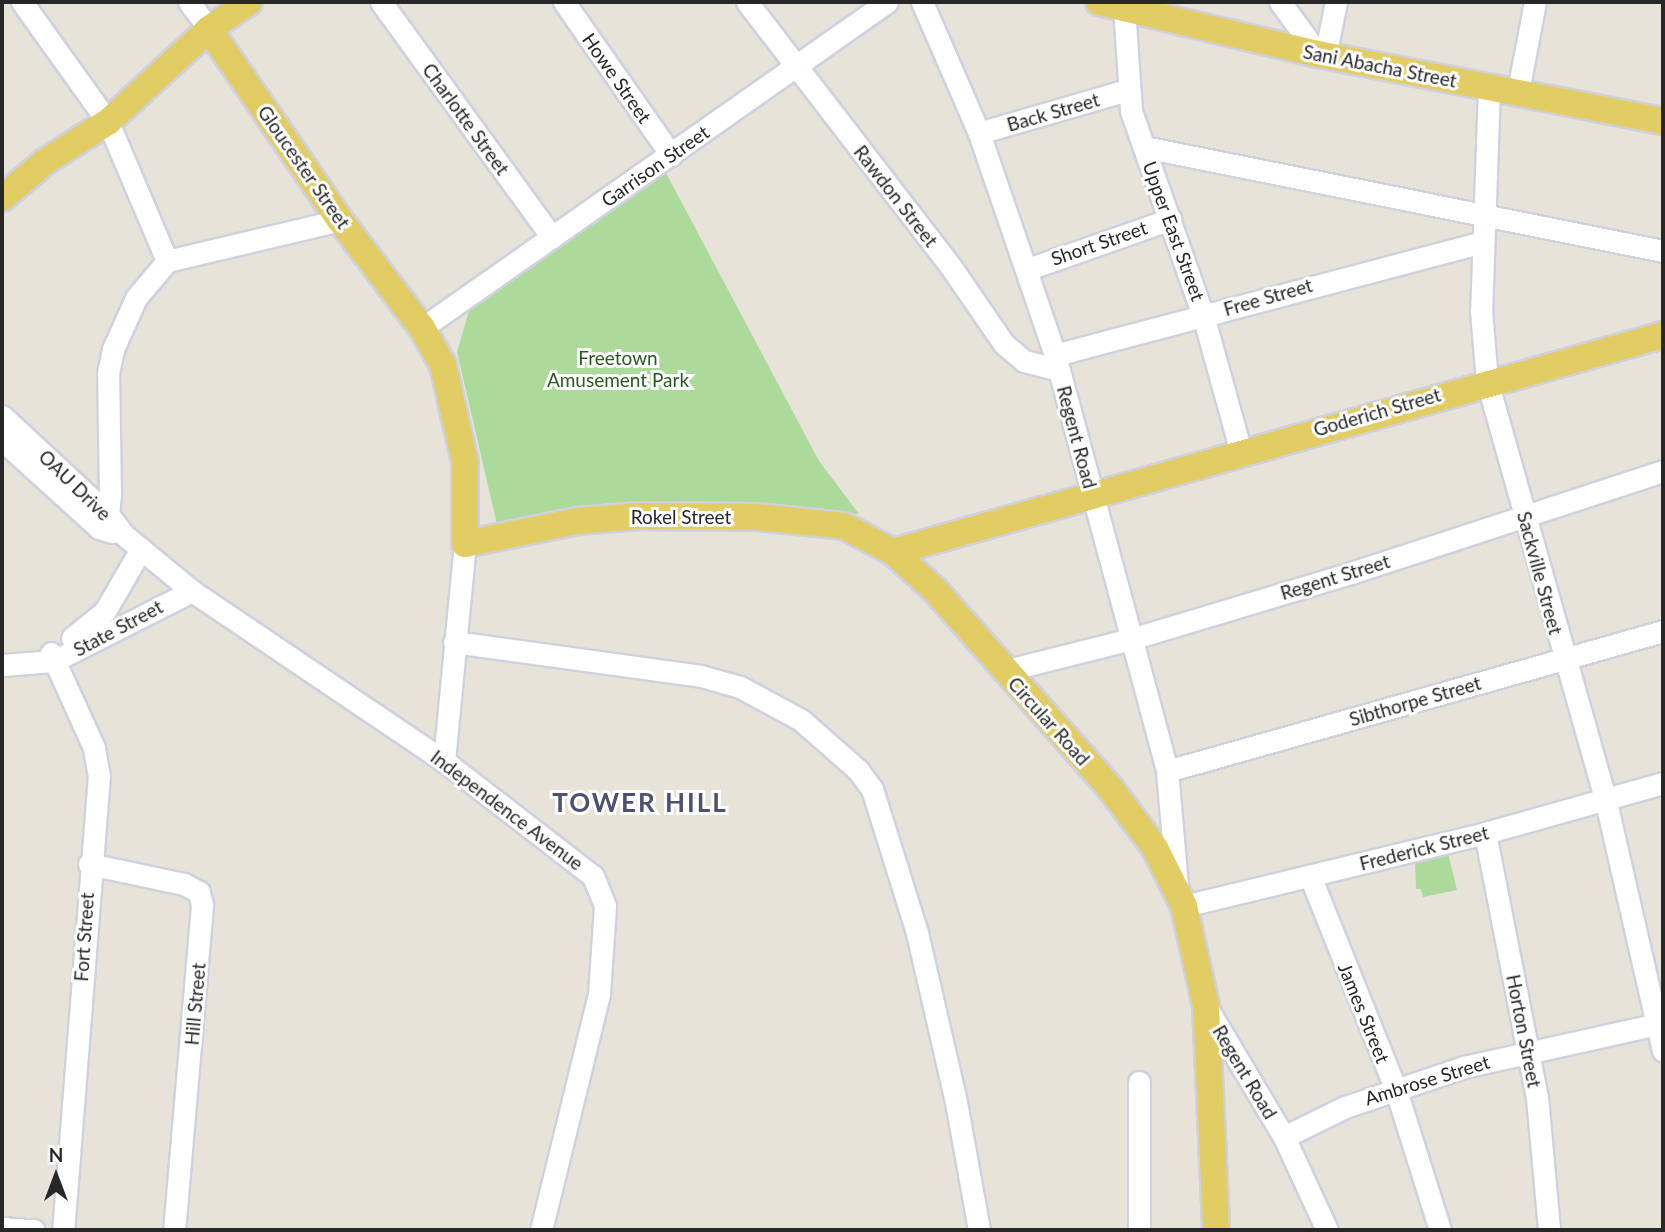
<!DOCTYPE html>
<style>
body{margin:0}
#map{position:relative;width:1665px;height:1232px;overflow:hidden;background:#e8e3d9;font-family:Lato,sans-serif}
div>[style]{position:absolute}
.green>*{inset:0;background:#acda9a}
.roads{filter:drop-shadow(2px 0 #cfd1df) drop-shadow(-2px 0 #cfd1df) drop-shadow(0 2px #cfd1df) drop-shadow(0 -2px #cfd1df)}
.minor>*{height:21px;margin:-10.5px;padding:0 10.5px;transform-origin:10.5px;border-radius:10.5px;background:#fff}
.major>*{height:26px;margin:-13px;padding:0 13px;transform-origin:13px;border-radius:13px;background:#e2cd65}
span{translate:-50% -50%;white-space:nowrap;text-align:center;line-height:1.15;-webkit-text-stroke:6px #fff;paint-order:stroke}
.street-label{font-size:19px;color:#272727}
.park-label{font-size:19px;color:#285b1f}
.district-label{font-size:26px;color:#4c5072;font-weight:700;letter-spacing:2px}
.frame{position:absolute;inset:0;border:4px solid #272727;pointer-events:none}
.north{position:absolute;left:21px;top:1141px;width:70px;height:70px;-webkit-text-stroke:5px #fff;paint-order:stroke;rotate:0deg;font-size:19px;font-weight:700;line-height:28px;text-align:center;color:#272727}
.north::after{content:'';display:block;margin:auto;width:24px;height:32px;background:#272727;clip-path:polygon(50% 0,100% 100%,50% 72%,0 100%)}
</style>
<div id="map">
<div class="green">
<div style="clip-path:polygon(666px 173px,819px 461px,859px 514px,650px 501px,563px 514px,499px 533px,457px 352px,471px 304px)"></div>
<div style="clip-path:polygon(1448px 853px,1457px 890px,1423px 897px,1421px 889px,1416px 889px,1415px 861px)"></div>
</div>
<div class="roads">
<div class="minor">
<div style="left:22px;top:2px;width:148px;rotate:54.4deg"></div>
<div style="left:108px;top:122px;width:151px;rotate:67deg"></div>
<div style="left:189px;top:2px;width:34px;rotate:53deg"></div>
<div style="left:381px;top:2px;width:291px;rotate:54deg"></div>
<div style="left:564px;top:2px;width:187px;rotate:55deg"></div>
<div style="left:747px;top:2px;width:334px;rotate:52.4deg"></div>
<div style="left:951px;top:267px;width:93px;rotate:55.5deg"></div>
<div style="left:1004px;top:344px;width:26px;rotate:40deg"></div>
<div style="left:1024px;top:361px;width:36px;rotate:14deg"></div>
<div style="left:922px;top:2px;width:143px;rotate:66.5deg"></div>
<div style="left:979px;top:133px;width:235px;rotate:71.1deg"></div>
<div style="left:1055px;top:355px;width:431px;rotate:74.9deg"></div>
<div style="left:1167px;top:771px;width:115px;rotate:85deg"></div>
<div style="left:1280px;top:2px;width:64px;rotate:53.8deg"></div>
<div style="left:1124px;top:8px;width:103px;rotate:86.1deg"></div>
<div style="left:1131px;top:111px;width:216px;rotate:70.6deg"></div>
<div style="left:1203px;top:315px;width:142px;rotate:74.5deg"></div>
<div style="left:1325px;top:56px;width:55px;rotate:-78.5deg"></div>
<div style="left:1489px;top:87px;width:224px;rotate:92deg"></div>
<div style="left:1481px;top:311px;width:70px;rotate:85.1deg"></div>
<div style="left:1487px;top:381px;width:437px;rotate:74.2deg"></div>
<div style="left:1606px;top:802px;width:255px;rotate:77.1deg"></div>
<div style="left:1518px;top:91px;width:91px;rotate:-79.2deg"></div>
<div style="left:979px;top:133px;width:154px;rotate:-16.2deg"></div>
<div style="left:1144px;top:147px;width:529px;rotate:11.33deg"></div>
<div style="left:167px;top:261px;width:178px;rotate:-13.3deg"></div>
<div style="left:1028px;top:269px;width:151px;rotate:-19.3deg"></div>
<div style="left:422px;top:328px;width:568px;rotate:-35.03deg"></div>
<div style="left:1055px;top:355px;width:442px;rotate:-14.8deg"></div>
<div style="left:2px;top:416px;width:144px;rotate:42.8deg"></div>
<div style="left:108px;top:514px;width:26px;rotate:53deg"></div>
<div style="left:124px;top:535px;width:88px;rotate:39.5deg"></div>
<div style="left:192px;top:591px;width:304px;rotate:34deg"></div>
<div style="left:444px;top:761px;width:188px;rotate:37.7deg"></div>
<div style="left:593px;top:876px;width:32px;rotate:68deg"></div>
<div style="left:605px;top:906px;width:88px;rotate:93.9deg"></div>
<div style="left:599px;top:994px;width:243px;rotate:103.8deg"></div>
<div style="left:2px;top:440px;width:131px;rotate:42.2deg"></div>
<div style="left:99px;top:528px;width:14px;rotate:17deg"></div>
<div style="left:99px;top:528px;width:17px;rotate:-57deg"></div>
<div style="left:108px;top:514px;width:19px;rotate:-84deg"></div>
<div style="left:110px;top:495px;width:122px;rotate:-90.9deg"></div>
<div style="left:108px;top:373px;width:25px;rotate:-78deg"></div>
<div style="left:113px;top:349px;width:56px;rotate:-65.7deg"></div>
<div style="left:136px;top:298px;width:48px;rotate:-50deg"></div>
<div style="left:72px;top:638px;width:43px;rotate:-39.3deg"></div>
<div style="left:105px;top:611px;width:72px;rotate:-59.9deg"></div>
<div style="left:454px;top:642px;width:249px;rotate:7.8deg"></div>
<div style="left:701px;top:676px;width:41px;rotate:15.8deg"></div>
<div style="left:740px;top:687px;width:69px;rotate:28.4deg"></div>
<div style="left:801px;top:720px;width:76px;rotate:41.3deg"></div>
<div style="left:858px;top:770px;width:24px;rotate:54deg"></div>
<div style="left:872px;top:789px;width:151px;rotate:72.6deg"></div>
<div style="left:917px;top:933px;width:173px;rotate:77deg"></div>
<div style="left:956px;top:1102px;width:130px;rotate:79.8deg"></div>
<div style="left:51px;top:653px;width:104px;rotate:65.6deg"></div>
<div style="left:94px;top:748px;width:27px;rotate:80deg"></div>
<div style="left:99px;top:775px;width:456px;rotate:94.5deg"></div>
<div style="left:2px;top:665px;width:52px;rotate:-4.4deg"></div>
<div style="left:54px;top:661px;width:155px;rotate:-26.9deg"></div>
<div style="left:1004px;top:671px;width:131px;rotate:-14.1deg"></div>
<div style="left:1131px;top:639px;width:233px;rotate:-16.7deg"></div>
<div style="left:1354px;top:572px;width:325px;rotate:-18.1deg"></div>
<div style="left:444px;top:761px;width:218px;rotate:-84.5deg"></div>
<div style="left:1167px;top:771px;width:515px;rotate:-15.76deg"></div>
<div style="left:1485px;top:833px;width:269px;rotate:78.9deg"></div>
<div style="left:1537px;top:1097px;width:134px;rotate:84.8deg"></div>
<div style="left:89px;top:864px;width:97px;rotate:11.9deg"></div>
<div style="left:184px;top:884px;width:17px;rotate:28deg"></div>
<div style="left:199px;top:892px;width:13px;rotate:77deg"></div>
<div style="left:202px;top:905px;width:326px;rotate:94.9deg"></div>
<div style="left:1310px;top:876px;width:227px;rotate:68.1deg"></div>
<div style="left:1395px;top:1087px;width:150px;rotate:72.5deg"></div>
<div style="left:1184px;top:906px;width:310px;rotate:-13.6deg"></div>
<div style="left:1485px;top:833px;width:185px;rotate:-15.7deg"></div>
<div style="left:1207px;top:1008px;width:150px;rotate:59.2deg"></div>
<div style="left:1284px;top:1137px;width:102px;rotate:65.2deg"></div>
<div style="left:1139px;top:1082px;width:148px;rotate:90deg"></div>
<div style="left:1284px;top:1137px;width:68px;rotate:-26.2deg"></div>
<div style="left:1345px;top:1107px;width:126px;rotate:-18.6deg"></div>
<div style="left:1464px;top:1067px;width:204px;rotate:-12.5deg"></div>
<div style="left:2px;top:1228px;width:32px;rotate:4deg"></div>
</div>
<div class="major">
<div style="left:1099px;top:2px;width:225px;rotate:13.4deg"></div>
<div style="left:1318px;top:54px;width:351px;rotate:11deg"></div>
<div style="left:209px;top:29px;width:232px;rotate:55.6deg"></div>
<div style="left:340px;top:220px;width:136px;rotate:52.8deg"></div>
<div style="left:422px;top:328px;width:43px;rotate:60.4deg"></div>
<div style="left:443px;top:365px;width:99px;rotate:77.2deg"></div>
<div style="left:465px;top:462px;width:82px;rotate:90deg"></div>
<div style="left:465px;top:544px;width:115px;rotate:-11.5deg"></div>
<div style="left:578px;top:521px;width:61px;rotate:-4.7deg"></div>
<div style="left:639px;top:516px;width:118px;rotate:0.5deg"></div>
<div style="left:757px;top:517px;width:87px;rotate:5.9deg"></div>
<div style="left:844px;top:526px;width:55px;rotate:28deg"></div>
<div style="left:893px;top:552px;width:57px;rotate:42.1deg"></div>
<div style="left:935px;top:590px;width:266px;rotate:48.5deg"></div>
<div style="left:1111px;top:789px;width:74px;rotate:53.3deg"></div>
<div style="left:1155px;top:848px;width:65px;rotate:63.4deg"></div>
<div style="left:1184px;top:906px;width:102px;rotate:77.6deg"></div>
<div style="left:1206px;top:1006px;width:224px;rotate:87.4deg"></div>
<div style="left:2px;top:198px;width:57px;rotate:-40.1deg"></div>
<div style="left:46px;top:161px;width:73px;rotate:-32.2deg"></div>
<div style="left:108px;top:122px;width:137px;rotate:-42.6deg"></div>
<div style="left:209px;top:29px;width:48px;rotate:-34deg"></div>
<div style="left:893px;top:552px;width:800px;rotate:-15.74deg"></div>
</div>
</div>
<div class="street-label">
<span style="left:1380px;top:66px;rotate:11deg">Sani Abacha Street</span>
<span style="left:617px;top:78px;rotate:55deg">Howe Street</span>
<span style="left:1053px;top:112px;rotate:-16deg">Back Street</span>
<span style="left:466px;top:119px;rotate:54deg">Charlotte Street</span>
<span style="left:655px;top:166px;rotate:-35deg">Garrison Street</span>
<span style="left:304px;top:167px;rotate:55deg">Gloucester Street</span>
<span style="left:896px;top:196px;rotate:52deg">Rawdon Street</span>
<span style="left:1174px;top:231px;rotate:70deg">Upper East Street</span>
<span style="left:1099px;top:243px;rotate:-19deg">Short Street</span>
<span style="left:1268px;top:297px;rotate:-16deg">Free Street</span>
<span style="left:1377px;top:412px;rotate:-16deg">Goderich Street</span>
<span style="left:1077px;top:437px;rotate:75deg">Regent Road</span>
<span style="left:75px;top:485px;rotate:44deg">OAU Drive</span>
<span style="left:681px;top:517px">Rokel Street</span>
<span style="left:1540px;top:573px;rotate:75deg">Sackville Street</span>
<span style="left:1335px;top:577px;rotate:-17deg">Regent Street</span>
<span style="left:118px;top:628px;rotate:-28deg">State Street</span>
<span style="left:1415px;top:701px;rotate:-16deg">Sibthorpe Street</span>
<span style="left:1049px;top:721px;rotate:48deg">Circular Road</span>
<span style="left:507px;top:810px;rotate:37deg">Independence Avenue</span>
<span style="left:1424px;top:848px;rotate:-14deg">Frederick Street</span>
<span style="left:84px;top:937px;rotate:-86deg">Fort Street</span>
<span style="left:195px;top:1004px;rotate:-85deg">Hill Street</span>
<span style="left:1364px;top:1013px;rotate:68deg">James Street</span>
<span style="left:1524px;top:1031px;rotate:79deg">Horton Street</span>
<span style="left:1245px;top:1072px;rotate:59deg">Regent Road</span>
<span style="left:1427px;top:1080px;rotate:-17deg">Ambrose Street</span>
</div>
<div class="park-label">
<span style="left:618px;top:369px">Freetown<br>Amusement Park</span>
</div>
<div class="district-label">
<span style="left:640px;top:803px">TOWER HILL</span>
</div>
<div class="frame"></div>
<div class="north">N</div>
</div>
